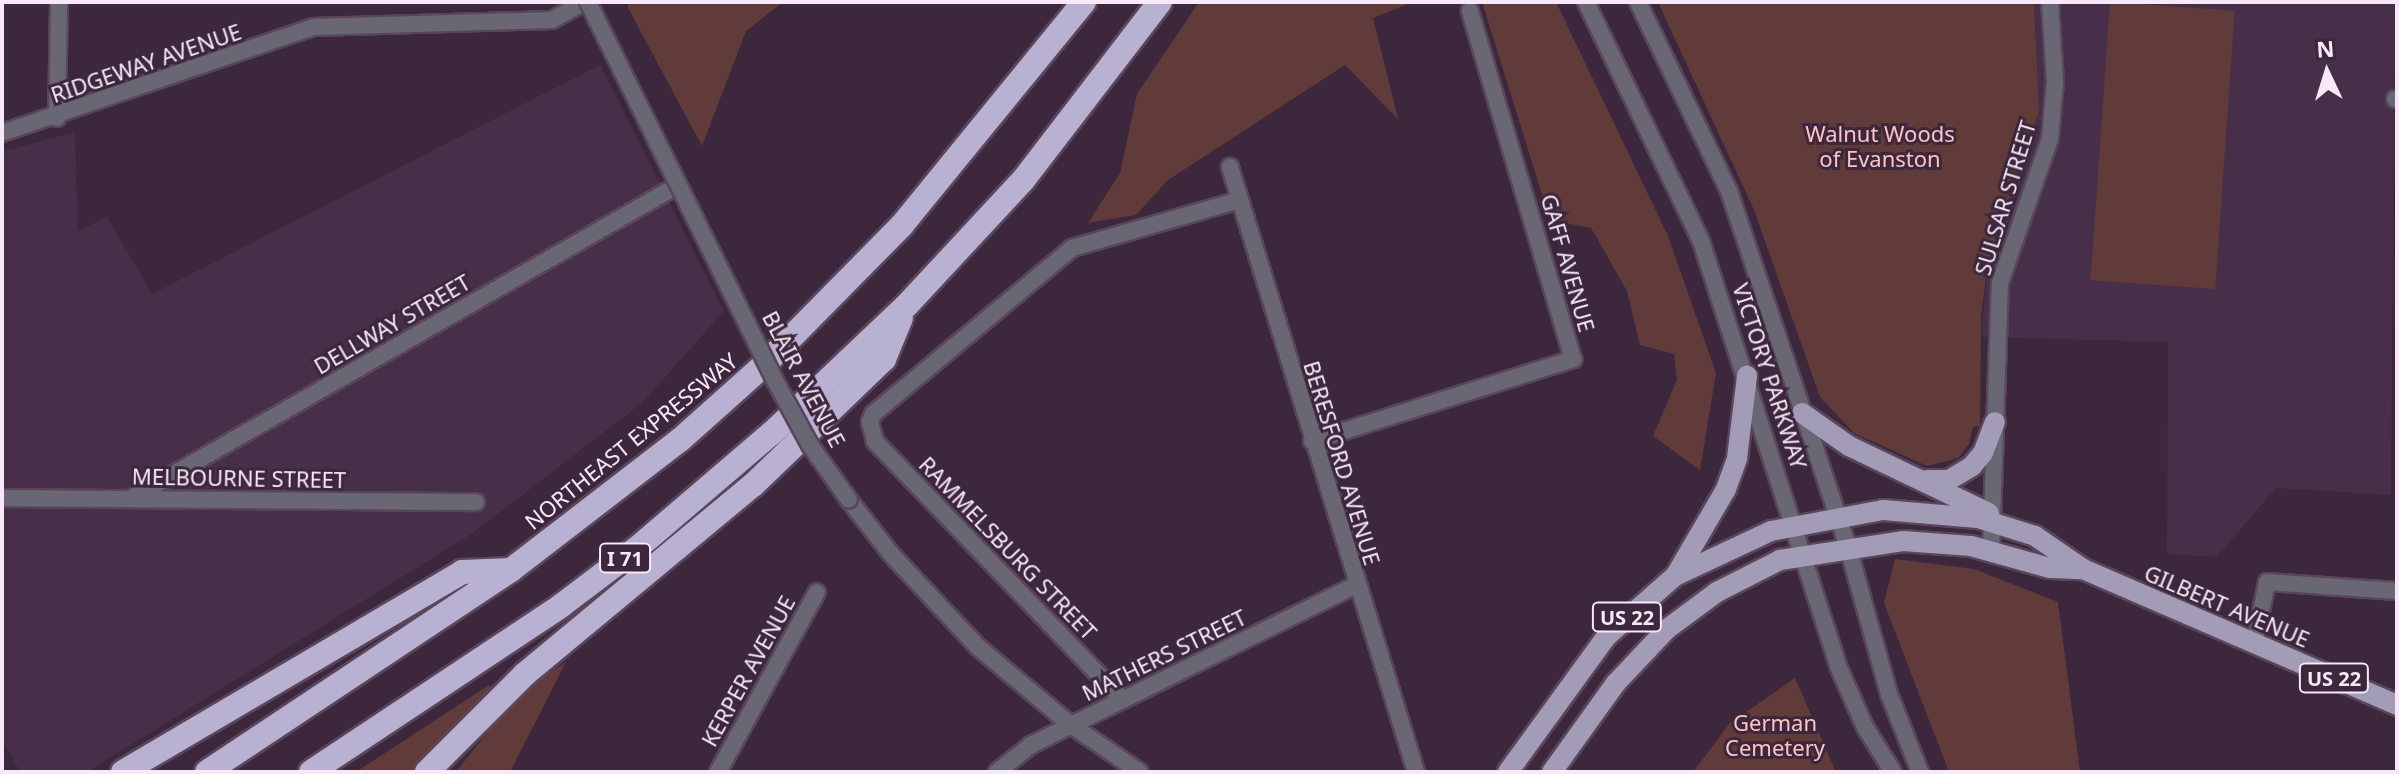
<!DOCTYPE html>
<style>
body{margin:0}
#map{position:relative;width:2399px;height:774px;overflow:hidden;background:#3c273d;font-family:"Noto Sans",sans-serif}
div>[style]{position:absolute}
.built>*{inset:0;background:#472e49}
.green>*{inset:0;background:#603b3a;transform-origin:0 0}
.roads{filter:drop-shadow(2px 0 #5a465b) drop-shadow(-2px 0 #5a465b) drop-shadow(0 2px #5a465b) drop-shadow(0 -2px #5a465b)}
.minor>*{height:16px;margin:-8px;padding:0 8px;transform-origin:8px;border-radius:8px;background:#6a6774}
.major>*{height:20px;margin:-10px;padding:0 10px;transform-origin:10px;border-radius:10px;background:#a39cb7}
.highway>*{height:24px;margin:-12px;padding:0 12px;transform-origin:12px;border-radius:12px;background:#b9b1d2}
.bridges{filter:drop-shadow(2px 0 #5a465b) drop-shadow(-2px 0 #5a465b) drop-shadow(0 2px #5a465b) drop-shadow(0 -2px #5a465b)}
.minor-bridge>*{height:16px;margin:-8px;padding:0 8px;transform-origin:8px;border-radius:8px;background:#6a6774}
span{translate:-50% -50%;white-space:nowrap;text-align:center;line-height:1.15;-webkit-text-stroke:6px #3c273d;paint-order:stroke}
.shield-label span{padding:2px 6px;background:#3c273d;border:2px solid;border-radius:6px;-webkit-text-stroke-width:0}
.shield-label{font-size:20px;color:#f7e9f7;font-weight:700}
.street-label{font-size:22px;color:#f7e9f7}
.park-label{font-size:22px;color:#fdc4c1}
.frame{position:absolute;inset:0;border:4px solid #f7e9f7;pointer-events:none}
.north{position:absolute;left:2287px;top:32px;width:80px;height:80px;-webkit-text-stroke:6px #3c273d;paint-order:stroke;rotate:356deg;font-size:22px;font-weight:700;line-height:32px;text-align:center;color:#f7e9f7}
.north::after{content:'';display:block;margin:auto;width:28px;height:36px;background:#f7e9f7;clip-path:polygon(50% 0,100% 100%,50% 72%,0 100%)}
</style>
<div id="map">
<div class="built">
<div style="clip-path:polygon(2034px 2px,2395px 2px,2391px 495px,2276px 488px,2217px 557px,2167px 554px,2168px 342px,1981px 337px,1988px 262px,2039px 111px)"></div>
<div style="clip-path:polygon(600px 65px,724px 311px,642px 403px,473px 533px,87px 772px,20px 772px,2px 739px,2px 152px,75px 132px,78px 231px,107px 217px,152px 294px)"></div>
</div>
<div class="green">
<div style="clip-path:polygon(633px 2px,783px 2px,746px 31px,702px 146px,627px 6px)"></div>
<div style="clip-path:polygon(1199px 2px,1413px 2px,1373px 18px,1398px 119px,1345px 65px,1168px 180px,1136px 215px,1088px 223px,1120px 173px,1137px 94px)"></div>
<div style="clip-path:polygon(1482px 2px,1556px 2px,1668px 236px,1716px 373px,1700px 470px,1653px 436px,1677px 380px,1674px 354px,1640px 345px,1627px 291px,1591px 228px,1550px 220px)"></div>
<div style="clip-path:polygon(1658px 2px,2034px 2px,2039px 111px,1988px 262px,1981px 316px,1980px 426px,1973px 427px,1969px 444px,1958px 458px,1927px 466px,1854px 433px,1820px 397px,1754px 210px)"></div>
<div style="left:2110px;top:2px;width:125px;height:279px;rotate:4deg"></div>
<div style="clip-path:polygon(1895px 559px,1974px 569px,2058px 602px,2080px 772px,1949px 772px,1884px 603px)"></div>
<div style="clip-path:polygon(566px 662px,510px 772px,456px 772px,519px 692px)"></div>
<div style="clip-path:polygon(1795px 678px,1836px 772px,1693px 772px,1730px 723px)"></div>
<div style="clip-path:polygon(489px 685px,493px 690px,416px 772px,356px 772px)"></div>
</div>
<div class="roads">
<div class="minor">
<div style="left:1586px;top:2px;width:265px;rotate:64.3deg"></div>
<div style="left:1701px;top:241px;width:447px;rotate:72.1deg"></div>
<div style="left:1838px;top:666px;width:67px;rotate:66.1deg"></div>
<div style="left:1865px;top:727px;width:53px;rotate:58.1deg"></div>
<div style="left:1638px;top:2px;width:210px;rotate:64.3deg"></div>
<div style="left:1729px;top:191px;width:375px;rotate:71.5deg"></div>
<div style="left:1848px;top:547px;width:153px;rotate:74.4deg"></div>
<div style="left:1889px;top:694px;width:84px;rotate:68.3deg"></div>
<div style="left:2395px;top:99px;width:2px"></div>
<div style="left:57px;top:118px;width:116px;rotate:-89deg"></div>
<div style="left:2px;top:133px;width:329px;rotate:-18.8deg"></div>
<div style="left:313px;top:27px;width:239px;rotate:-1.7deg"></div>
<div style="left:552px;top:20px;width:38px;rotate:-29deg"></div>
<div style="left:1230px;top:167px;width:633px;rotate:72.91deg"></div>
<div style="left:1312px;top:441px;width:274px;rotate:-17.4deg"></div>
<div style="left:1573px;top:359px;width:363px;rotate:-106.5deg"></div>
<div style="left:2px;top:498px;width:474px;rotate:0.5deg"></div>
<div style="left:132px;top:498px;width:624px;rotate:-29.81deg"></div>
<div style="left:849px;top:500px;width:68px;rotate:52.1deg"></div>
<div style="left:891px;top:554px;width:127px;rotate:46.9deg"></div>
<div style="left:978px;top:647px;width:121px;rotate:40deg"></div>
<div style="left:1071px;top:725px;width:83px;rotate:34.3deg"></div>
<div style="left:1991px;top:551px;width:268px;rotate:-88.1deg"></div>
<div style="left:2000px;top:283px;width:152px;rotate:-70.9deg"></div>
<div style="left:2050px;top:139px;width:57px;rotate:-85deg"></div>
<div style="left:2055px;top:82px;width:80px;rotate:-93.6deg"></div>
<div style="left:2254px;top:645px;width:64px;rotate:-78.3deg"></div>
<div style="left:2267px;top:582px;width:130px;rotate:4deg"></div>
<div style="left:1123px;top:700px;width:359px;rotate:-133.8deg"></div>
<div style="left:875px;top:441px;width:20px;rotate:-105deg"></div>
<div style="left:870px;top:422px;width:9px;rotate:-69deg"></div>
<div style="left:873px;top:414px;width:259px;rotate:-39.8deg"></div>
<div style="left:1072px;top:248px;width:174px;rotate:-16deg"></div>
<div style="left:718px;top:772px;width:205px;rotate:-61.2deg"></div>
<div style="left:997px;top:772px;width:43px;rotate:-38.5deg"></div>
<div style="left:1031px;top:745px;width:362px;rotate:-26.2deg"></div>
</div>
<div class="major">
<div style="left:1802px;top:413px;width:57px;rotate:35.1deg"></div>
<div style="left:1849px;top:446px;width:155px;rotate:25.6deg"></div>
<div style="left:1927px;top:480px;width:22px"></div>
<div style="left:1949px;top:480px;width:27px;rotate:-31deg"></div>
<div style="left:1972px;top:466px;width:17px;rotate:-50deg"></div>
<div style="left:1983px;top:453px;width:33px;rotate:-69deg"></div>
<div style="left:1677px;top:573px;width:97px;rotate:-59.7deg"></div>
<div style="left:1726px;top:489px;width:33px;rotate:-70deg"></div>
<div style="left:1737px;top:458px;width:83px;rotate:-83deg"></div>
<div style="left:1508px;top:772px;width:167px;rotate:-54deg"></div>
<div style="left:1606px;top:637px;width:92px;rotate:-41.5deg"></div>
<div style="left:1675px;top:576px;width:106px;rotate:-25.1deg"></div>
<div style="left:1771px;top:531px;width:114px;rotate:-10.6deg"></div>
<div style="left:1883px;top:510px;width:95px;rotate:4.8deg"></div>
<div style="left:1978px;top:518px;width:60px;rotate:17.5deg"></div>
<div style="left:2035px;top:536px;width:58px;rotate:34.5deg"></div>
<div style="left:2083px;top:569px;width:342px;rotate:23.4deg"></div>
<div style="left:1552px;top:772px;width:110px;rotate:-54.3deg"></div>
<div style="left:1616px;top:683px;width:74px;rotate:-46.6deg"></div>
<div style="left:1667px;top:629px;width:62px;rotate:-36.5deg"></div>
<div style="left:1717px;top:592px;width:71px;rotate:-26.9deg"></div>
<div style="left:1780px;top:560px;width:124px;rotate:-8.8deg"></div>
<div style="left:1903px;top:541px;width:68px;rotate:4.2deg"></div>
<div style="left:1971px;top:546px;width:82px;rotate:15.6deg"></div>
<div style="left:2050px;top:568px;width:33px;rotate:2deg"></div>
</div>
<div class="highway">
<div style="left:123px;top:772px;width:394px;rotate:-30.5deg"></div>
<div style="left:462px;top:572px;width:49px;rotate:-2.3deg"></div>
<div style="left:207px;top:772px;width:365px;rotate:-33.6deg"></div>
<div style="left:511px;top:570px;width:213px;rotate:-37.6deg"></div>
<div style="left:680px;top:440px;width:113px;rotate:-41.8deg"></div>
<div style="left:764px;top:365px;width:197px;rotate:-45.4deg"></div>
<div style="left:902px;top:225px;width:288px;rotate:-50.8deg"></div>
<div style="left:311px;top:772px;width:301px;rotate:-33.6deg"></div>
<div style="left:562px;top:605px;width:93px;rotate:-37.1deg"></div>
<div style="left:636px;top:549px;width:179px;rotate:-40.5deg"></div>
<div style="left:772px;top:433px;width:186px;rotate:-43.5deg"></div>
<div style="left:907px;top:305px;width:172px;rotate:-47.1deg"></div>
<div style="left:1024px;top:179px;width:223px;rotate:-52.5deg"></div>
<div style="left:427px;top:772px;width:139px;rotate:-45deg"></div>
<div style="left:525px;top:674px;width:296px;rotate:-39.7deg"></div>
<div style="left:753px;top:485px;width:182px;rotate:-43.9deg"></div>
<div style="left:884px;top:359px;width:44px;rotate:-67.5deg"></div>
</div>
</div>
<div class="bridges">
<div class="minor-bridge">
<div style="left:588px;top:2px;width:418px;rotate:63.7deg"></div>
<div style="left:773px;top:377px;width:77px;rotate:61.4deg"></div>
<div style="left:810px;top:445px;width:67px;rotate:54.7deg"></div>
</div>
</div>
<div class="shield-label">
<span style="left:625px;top:558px">I 71</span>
<span style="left:1627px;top:617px">US 22</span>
<span style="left:2334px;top:678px">US 22</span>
</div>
<div class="street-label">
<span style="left:146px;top:63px;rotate:-19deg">RIDGEWAY AVENUE</span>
<span style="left:2005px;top:198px;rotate:-73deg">SULSAR STREET</span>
<span style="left:1568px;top:263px;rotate:74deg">GAFF AVENUE</span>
<span style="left:392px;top:324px;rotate:-30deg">DELLWAY STREET</span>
<span style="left:1770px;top:376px;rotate:72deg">VICTORY PARKWAY</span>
<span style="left:804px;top:379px;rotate:62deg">BLAIR AVENUE</span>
<span style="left:631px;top:441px;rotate:-39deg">NORTHEAST EXPRESSWAY</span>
<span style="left:1342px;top:463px;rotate:73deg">BERESFORD AVENUE</span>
<span style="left:239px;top:478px;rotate:1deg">MELBOURNE STREET</span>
<span style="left:1008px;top:548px;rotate:46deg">RAMMELSBURG STREET</span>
<span style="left:2227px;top:606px;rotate:23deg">GILBERT AVENUE</span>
<span style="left:1164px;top:655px;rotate:-26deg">MATHERS STREET</span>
<span style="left:748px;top:671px;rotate:-61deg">KERPER AVENUE</span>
</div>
<div class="park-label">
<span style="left:1880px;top:146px">Walnut Woods<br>of Evanston</span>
<span style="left:1775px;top:735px">German<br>Cemetery</span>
</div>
<div class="frame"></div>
<div class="north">N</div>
</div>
